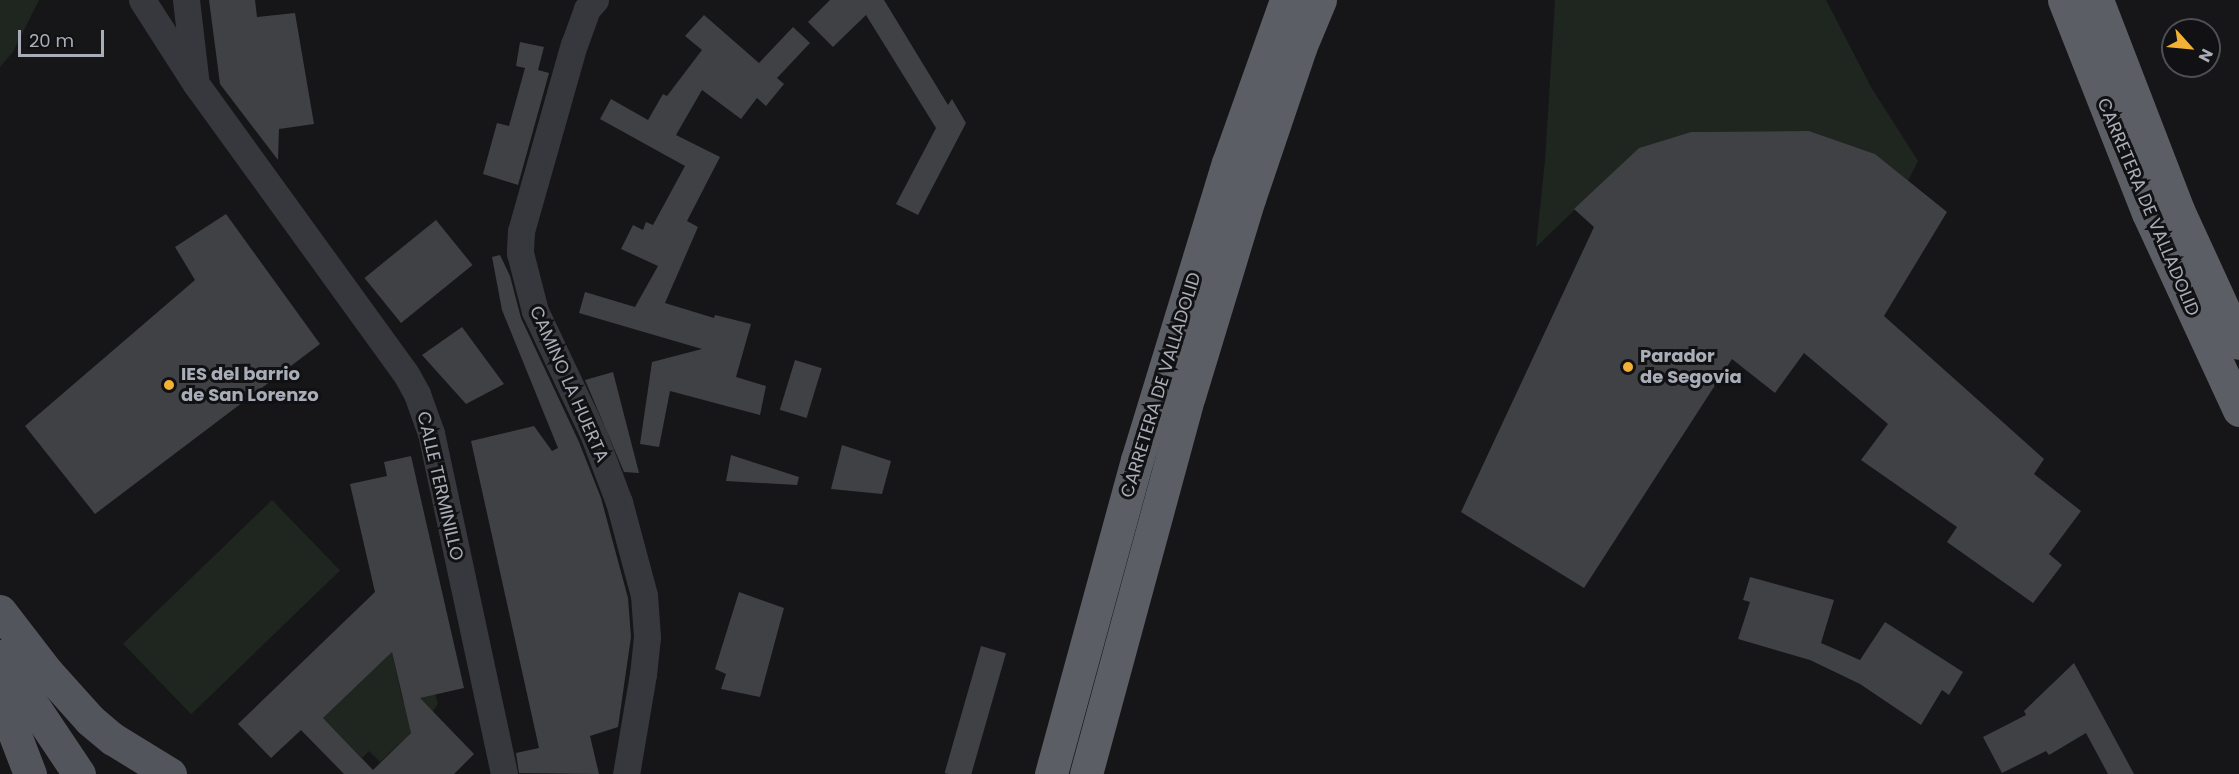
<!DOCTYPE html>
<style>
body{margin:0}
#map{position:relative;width:2239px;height:774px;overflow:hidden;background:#161618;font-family:Poppins,sans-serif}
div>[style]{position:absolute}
.green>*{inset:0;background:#1e261f;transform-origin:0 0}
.building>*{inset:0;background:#404145;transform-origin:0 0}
.minor>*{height:27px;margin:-13.5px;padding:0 13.5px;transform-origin:13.5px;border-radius:13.5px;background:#37383d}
.primary>*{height:33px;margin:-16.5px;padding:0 16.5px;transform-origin:16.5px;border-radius:16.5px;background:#53555c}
.trunk>*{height:33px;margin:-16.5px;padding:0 16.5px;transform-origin:16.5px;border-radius:16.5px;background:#5b5e65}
.dots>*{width:16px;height:16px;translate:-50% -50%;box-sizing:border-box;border:3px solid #111113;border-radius:50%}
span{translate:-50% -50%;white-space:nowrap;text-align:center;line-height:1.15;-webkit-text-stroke:6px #111113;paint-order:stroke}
.street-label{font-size:18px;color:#a8adb8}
.poi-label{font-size:18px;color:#a8adb8;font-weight:700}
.left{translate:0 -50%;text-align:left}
.north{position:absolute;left:2161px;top:18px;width:60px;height:60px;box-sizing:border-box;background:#111113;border:2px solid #4d4f55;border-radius:50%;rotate:117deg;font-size:16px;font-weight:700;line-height:24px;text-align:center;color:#a8adb8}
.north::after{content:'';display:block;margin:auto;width:21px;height:27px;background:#f2b134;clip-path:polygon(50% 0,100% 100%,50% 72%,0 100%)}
.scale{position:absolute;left:18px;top:30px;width:86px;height:27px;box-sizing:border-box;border:3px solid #a8adb8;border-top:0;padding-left:8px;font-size:18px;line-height:21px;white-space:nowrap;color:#a8adb8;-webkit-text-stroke:4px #111113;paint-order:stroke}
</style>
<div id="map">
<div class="green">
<div style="clip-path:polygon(0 0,39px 0,13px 52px,0 67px)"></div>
<div style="clip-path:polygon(1555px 0,1826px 0,1871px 87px,1918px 161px,1908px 181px,1875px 154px,1809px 131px,1691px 132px,1639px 148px,1536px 247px,1545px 160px)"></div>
<div style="left:272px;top:500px;width:98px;height:207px;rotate:46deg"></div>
<div style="clip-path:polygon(392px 652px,403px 702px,435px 694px,438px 703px,433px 712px,380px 762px,369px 751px,362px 758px,323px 718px)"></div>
</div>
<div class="building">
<div style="clip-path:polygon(209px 0,255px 0,257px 17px,295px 13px,314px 124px,279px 129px,278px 160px,220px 84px)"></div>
<div style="clip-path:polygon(830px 0,884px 0,948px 105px,952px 99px,966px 123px,918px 215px,896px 204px,936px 128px,866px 15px,833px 47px,808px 22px)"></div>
<div style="clip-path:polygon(704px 15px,759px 63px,793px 27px,810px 43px,777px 78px,784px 84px,766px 106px,757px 98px,741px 119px,702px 90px,676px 135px,720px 157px,687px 221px,698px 227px,665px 303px,714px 318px,715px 315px,751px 324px,736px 377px,766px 386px,760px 415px,670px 391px,659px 447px,640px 444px,652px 362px,702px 349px,579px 313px,585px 292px,635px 307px,658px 266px,621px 249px,633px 225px,643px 230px,646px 222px,653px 225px,685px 166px,600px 119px,611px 99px,648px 120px,663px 94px,667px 96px,702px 50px,685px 36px)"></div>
<div style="clip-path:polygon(520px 42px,544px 47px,538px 70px,549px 73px,518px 185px,483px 174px,497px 123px,509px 126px,525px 68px,516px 66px)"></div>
<div style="clip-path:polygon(1809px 131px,1875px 154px,1947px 212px,1884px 316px,2044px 459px,2034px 474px,2081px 511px,2049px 554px,2062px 565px,2033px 603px,1947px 542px,1957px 527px,1861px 460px,1888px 424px,1804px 353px,1775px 393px,1732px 359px,1584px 588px,1461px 512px,1594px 227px,1574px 209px,1639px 148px,1691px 132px)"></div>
<div style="clip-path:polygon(226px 214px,320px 344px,95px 514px,25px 426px,195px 280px,175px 247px)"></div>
<div style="left:436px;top:220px;width:58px;height:92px;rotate:51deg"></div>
<div style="clip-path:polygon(500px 255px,510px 276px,521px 318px,579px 442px,601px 498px,628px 598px,631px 637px,618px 727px,590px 736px,599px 774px,519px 773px,516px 753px,539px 748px,471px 441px,534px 426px,552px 451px,558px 448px,502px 310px,492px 257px)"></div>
<div style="clip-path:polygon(462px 327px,504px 384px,466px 404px,422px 355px)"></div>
<div style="left:795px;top:360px;width:28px;height:52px;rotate:17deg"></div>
<div style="clip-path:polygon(613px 372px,639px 473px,624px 472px,585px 380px)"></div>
<div style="clip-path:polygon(842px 445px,891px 461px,882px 494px,831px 489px)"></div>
<div style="clip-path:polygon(731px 455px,799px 477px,797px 485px,726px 481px)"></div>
<div style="clip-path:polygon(evenodd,411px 456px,464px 688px,420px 698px,474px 754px,454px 774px,344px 774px,301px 730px,271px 758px,238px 724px,375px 592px,350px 484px,387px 476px,384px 462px,411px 456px,392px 652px,411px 733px,373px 770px,323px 718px,392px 652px)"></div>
<div style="clip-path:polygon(1750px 577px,1834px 600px,1821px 643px,1860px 660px,1885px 622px,1963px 672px,1949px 695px,1942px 690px,1921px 725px,1860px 684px,1810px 660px,1738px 639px,1750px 602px,1743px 600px)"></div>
<div style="clip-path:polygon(739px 592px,784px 608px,760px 697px,721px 689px,726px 674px,715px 669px)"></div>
<div style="left:981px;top:646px;width:26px;height:132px;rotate:16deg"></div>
<div style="clip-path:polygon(2074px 663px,2134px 774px,2108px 774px,2086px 733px,2049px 755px,2046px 751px,2002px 773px,1983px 737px,2026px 715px,2024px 711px)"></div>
</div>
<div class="minor">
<div style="left:142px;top:0;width:100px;rotate:57.3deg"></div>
<div style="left:196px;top:84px;width:358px;rotate:54.1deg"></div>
<div style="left:406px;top:374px;width:23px;rotate:61deg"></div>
<div style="left:417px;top:394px;width:41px;rotate:70.3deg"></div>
<div style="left:431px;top:433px;width:349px;rotate:77.9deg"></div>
<div style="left:186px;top:0;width:78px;rotate:83.3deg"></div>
<div style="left:595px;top:0;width:12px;rotate:132deg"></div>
<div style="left:587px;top:9px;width:37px;rotate:110deg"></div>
<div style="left:574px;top:44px;width:194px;rotate:105.8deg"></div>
<div style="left:521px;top:231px;width:22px;rotate:93deg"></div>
<div style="left:520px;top:253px;width:60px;rotate:75.5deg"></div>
<div style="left:535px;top:311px;width:138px;rotate:64.7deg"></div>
<div style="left:594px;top:436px;width:71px;rotate:69.3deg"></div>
<div style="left:619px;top:502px;width:96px;rotate:75deg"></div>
<div style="left:644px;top:595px;width:42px;rotate:85.9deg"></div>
<div style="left:647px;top:637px;width:37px;rotate:96deg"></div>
<div style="left:643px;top:674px;width:101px;rotate:99.6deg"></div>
</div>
<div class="primary">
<div style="left:0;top:611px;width:77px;rotate:52.4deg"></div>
<div style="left:47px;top:672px;width:64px;rotate:48.1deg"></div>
<div style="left:90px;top:720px;width:30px;rotate:40deg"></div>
<div style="left:113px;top:739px;width:67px;rotate:31.6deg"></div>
<div style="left:0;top:656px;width:142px;rotate:56.2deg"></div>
<div style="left:0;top:696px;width:84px;rotate:69deg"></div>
</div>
<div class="trunk">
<div style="left:2064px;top:0;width:229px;rotate:68.5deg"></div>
<div style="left:2148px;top:213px;width:217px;rotate:65.2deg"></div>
<div style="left:2097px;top:0;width:225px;rotate:68.9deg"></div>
<div style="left:2178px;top:210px;width:146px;rotate:65.4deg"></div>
<div style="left:1051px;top:774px;width:326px;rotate:-74.7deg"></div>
<div style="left:1137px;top:460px;width:311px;rotate:-73deg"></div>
<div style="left:1228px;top:163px;width:173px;rotate:-70.4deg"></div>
<div style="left:1086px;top:774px;width:392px;rotate:-74.8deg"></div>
<div style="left:1189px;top:396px;width:206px;rotate:-73.1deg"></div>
<div style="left:1249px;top:199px;width:159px;rotate:-71.3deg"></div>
<div style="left:1300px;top:48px;width:52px;rotate:-67.4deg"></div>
</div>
<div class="dots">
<div style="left:1628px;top:367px;background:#f2b134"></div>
<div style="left:169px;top:385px;background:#f2b134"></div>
</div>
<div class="street-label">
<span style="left:2148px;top:207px;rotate:67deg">CARRETERA DE VALLADOLID</span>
<span style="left:569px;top:384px;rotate:66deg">CAMINO LA HUERTA</span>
<span style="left:1161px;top:385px;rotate:-73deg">CARRETERA DE VALLADOLID</span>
<span style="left:440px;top:486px;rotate:77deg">CALLE TERMINILLO</span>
</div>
<div class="poi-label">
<span class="left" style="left:1640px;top:367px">Parador<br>de Segovia</span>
<span class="left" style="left:181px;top:385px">IES del barrio<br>de San Lorenzo</span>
</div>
<div class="north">N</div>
<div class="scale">20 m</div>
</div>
